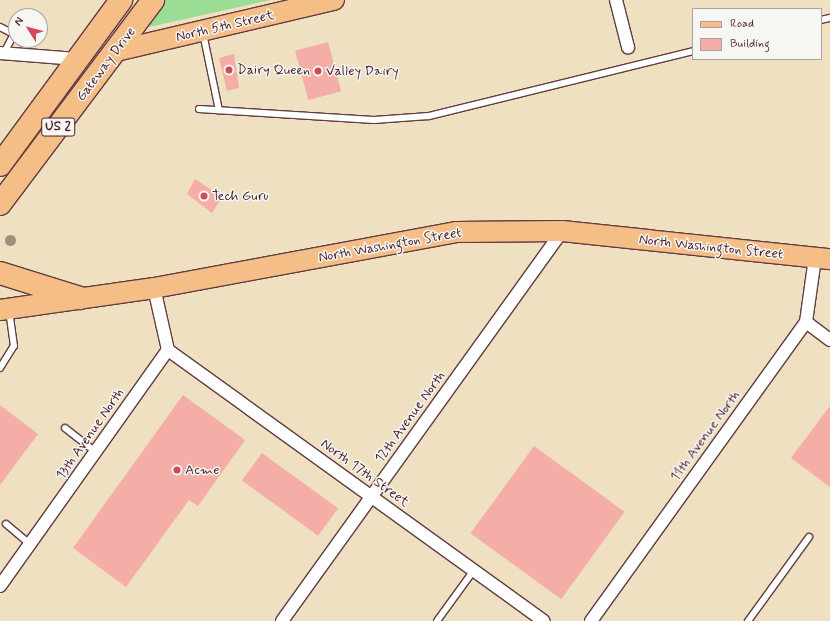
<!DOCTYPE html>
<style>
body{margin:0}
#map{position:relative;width:830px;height:621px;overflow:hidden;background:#eee0c1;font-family:Mynerve,sans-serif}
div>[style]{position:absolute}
.green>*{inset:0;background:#9bdd94}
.building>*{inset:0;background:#f4ada7;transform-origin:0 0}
.roads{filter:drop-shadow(1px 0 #633c42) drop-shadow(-1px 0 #633c42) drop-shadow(0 1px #633c42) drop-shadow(0 -1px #633c42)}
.lane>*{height:6px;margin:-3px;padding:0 3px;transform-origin:3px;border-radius:3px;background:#fff}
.street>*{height:12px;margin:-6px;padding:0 6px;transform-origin:6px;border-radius:6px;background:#fff}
.primary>*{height:20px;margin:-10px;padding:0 10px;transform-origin:10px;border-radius:10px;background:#f6be87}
.highway>*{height:22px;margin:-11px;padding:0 11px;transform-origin:11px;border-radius:11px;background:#f6be87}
.trees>*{width:11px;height:11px;margin:-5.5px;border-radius:50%;background:#9f907d}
.dots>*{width:11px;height:11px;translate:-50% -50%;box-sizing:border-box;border:2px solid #f6f6f2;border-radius:50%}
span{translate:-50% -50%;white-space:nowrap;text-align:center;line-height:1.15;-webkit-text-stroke:3px #f6f6f2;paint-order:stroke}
.shield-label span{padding:1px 3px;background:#f6f6f2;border:1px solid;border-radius:3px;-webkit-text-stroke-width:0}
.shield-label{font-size:13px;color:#4a1f2b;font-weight:700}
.street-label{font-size:14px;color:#4a1f2b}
.poi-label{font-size:14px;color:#4a1f2b}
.left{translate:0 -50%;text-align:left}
.legend{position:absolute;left:692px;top:8px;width:130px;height:52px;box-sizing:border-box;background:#f6f6f2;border:1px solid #b1a0a2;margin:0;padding:5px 7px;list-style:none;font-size:12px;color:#4a1f2b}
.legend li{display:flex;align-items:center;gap:8px;height:20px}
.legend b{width:20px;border:1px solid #b1a0a2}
.north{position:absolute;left:8px;top:8px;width:40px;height:40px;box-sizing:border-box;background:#f6f6f2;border:1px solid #b1a0a2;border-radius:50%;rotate:306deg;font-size:11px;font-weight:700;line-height:16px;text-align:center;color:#4a1f2b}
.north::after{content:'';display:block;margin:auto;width:14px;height:18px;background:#d1495b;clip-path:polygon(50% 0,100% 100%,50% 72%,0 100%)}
</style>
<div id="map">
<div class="green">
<div style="clip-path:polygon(160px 0,271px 0,149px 27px)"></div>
</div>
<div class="building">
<div style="left:328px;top:42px;width:51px;height:34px;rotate:75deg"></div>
<div style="clip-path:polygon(234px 54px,239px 88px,227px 91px,219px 58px)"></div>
<div style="clip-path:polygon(195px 179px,222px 197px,212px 213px,187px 194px)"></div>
<div style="clip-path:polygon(183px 395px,245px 440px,198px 506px,189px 500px,126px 587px,73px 548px)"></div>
<div style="clip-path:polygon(0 405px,38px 434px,0 485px)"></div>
<div style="clip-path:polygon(830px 406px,830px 487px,791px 458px)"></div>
<div style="left:534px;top:446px;width:112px;height:108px;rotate:36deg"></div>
<div style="left:262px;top:453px;width:94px;height:34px;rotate:36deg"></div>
</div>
<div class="roads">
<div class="lane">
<div style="left:821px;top:20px;width:9px;rotate:-13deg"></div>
<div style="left:0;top:27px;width:16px;rotate:27deg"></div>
<div style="left:14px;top:34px;width:21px;rotate:118deg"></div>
<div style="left:203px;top:33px;width:79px;rotate:78.3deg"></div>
<div style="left:199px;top:109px;width:175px;rotate:3.6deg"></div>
<div style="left:374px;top:120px;width:55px;rotate:-4.2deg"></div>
<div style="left:429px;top:116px;width:272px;rotate:-13.8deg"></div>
<div style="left:0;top:368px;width:26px;rotate:-58deg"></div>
<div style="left:14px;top:346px;width:34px;rotate:-98deg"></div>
<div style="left:65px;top:428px;width:39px;rotate:38deg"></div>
<div style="left:6px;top:524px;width:31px;rotate:40deg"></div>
<div style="left:437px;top:621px;width:63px;rotate:-54deg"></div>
<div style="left:748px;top:621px;width:104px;rotate:-54deg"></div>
</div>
<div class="street">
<div style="left:616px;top:0;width:49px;rotate:75.7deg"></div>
<div style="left:0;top:53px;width:77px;rotate:4.5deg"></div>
<div style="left:806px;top:322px;width:30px;rotate:37deg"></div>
<div style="left:168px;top:350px;width:463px;rotate:35.8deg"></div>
<div style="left:0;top:586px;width:290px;rotate:-54.6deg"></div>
<div style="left:168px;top:350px;width:64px;rotate:-102.7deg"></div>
<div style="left:282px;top:621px;width:480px;rotate:-54.3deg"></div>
<div style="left:591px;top:621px;width:368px;rotate:-54.3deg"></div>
<div style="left:806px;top:322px;width:65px;rotate:-82deg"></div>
</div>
<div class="primary">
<div style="left:116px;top:51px;width:224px;rotate:-13.2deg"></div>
<div style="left:0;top:310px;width:156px;rotate:-8.1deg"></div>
<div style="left:154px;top:288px;width:307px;rotate:-10.5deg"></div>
<div style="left:456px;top:232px;width:106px;rotate:-0.5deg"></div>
<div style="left:562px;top:231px;width:269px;rotate:6deg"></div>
</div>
<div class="highway">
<div style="left:0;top:165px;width:205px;rotate:-53.7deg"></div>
<div style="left:0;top:204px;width:255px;rotate:-53.1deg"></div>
<div style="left:0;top:273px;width:84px;rotate:17.4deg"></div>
</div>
</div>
<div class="trees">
<div style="left:10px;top:240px"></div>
</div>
<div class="dots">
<div style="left:229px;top:70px;background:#d1495b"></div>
<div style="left:318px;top:71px;background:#d1495b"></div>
<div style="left:204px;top:196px;background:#d1495b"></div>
<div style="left:177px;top:470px;background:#d1495b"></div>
</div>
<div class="shield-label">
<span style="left:58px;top:127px">US 2</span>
</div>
<div class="street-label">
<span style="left:225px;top:26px;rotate:-13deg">North 5th Street</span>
<span style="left:106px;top:64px;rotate:-53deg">Gateway Drive</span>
<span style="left:390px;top:245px;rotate:-10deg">North Washington Street</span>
<span style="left:711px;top:247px;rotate:6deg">North Washington Street</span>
<span style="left:410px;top:417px;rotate:-54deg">12th Avenue North</span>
<span style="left:90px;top:434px;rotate:-55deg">13th Avenue North</span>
<span style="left:705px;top:436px;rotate:-54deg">11th Avenue North</span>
<span style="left:365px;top:473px;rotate:36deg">North 17th Street</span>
</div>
<div class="poi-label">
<span class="left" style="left:237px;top:70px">Dairy Queen</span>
<span class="left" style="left:326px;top:71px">Valley Dairy</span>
<span class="left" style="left:212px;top:196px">Tech Guru</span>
<span class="left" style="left:185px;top:470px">Acme</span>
</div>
<ul class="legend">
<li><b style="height:5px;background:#f6be87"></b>Road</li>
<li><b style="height:11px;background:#f4ada7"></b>Building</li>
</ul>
<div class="north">N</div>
</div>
